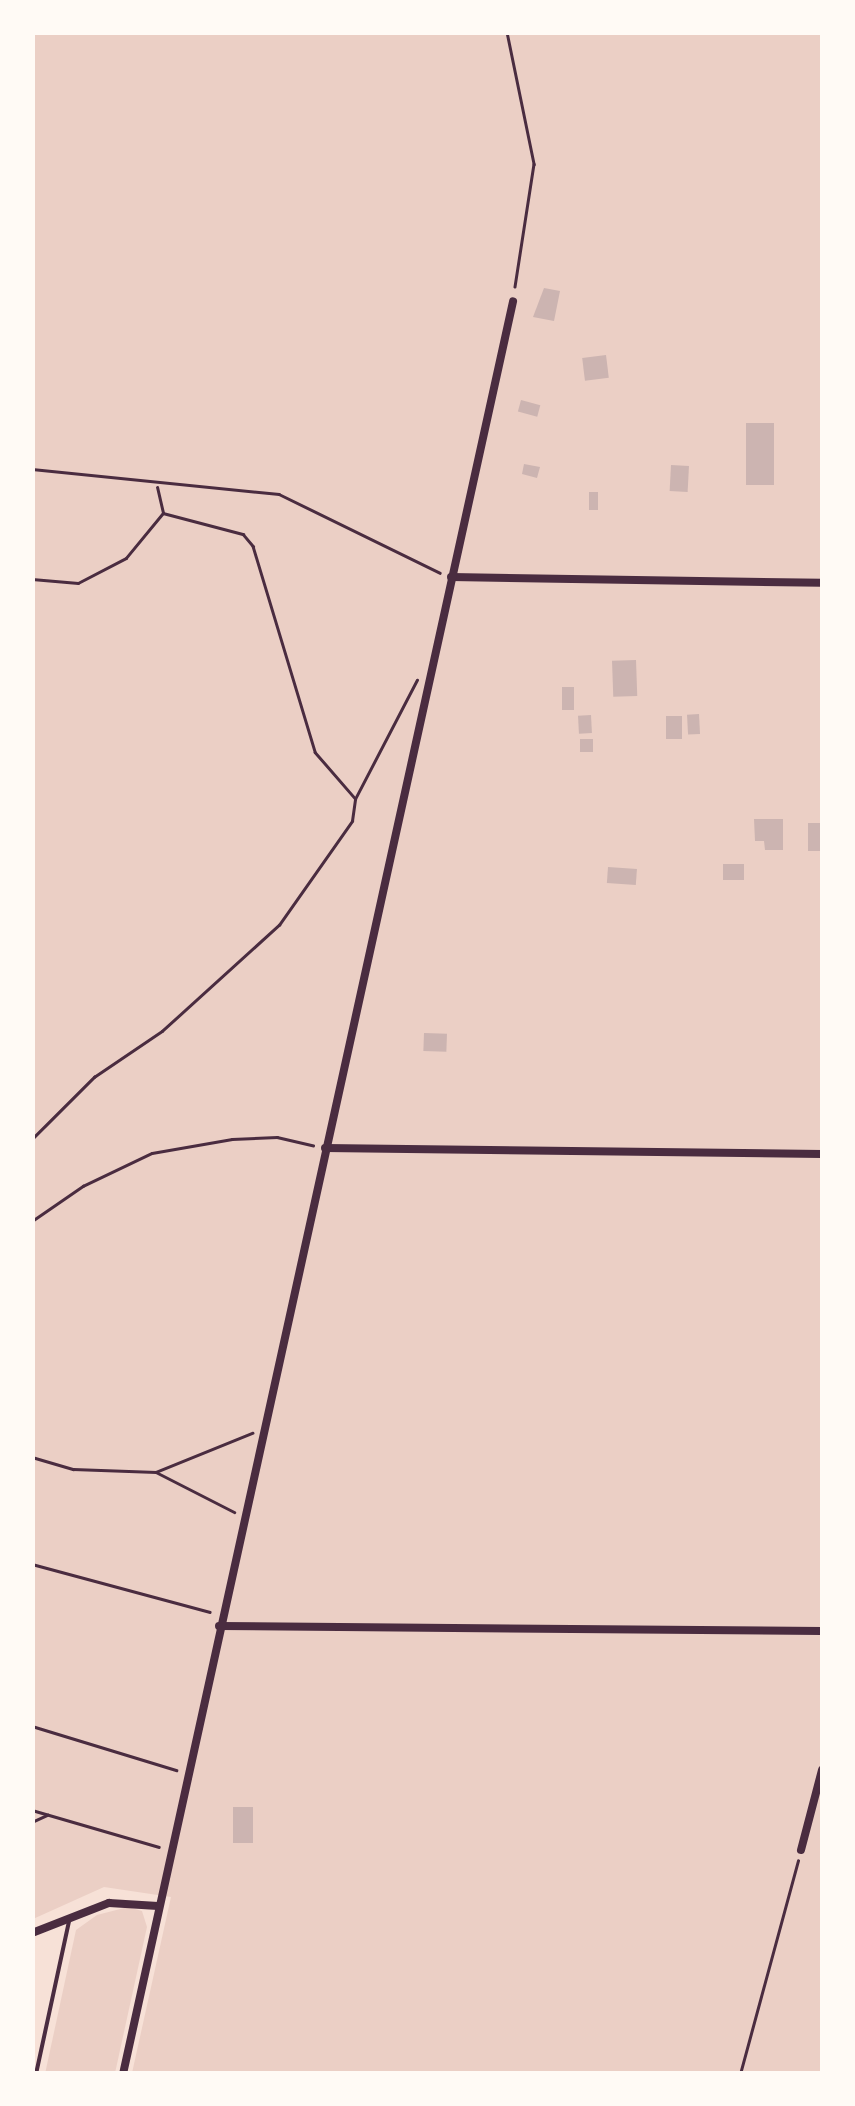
<!DOCTYPE html>
<style>
body{margin:0}
#map{position:relative;width:855px;height:2106px;overflow:hidden;background:#f7e1d7;font-family:"Roboto Condensed",sans-serif}
div>[style]{position:absolute}
.green>*{inset:0;background:#ebcfc5}
.building>*{inset:0;background:#ccb4b1;transform-origin:0 0}
.path>*{height:2.5px;margin:-1.25px;padding:0 1.25px;transform-origin:1.25px;border-radius:1.25px;background:#4a2c40}
.service>*{height:4px;margin:-2px;padding:0 2px;transform-origin:2px;border-radius:2px;background:#4a2c40}
.minor>*{height:8px;margin:-4px;padding:0 4px;transform-origin:4px;border-radius:4px;background:#4a2c40}
span{translate:-50% -50%;white-space:nowrap;text-align:center;line-height:1.15;-webkit-text-stroke:9px #fffaf5;paint-order:stroke}
.frame{position:absolute;inset:0;border:35px solid #fffaf5;pointer-events:none}
</style>
<div id="map">
<div class="green">
<div style="clip-path:polygon(32px 33px,822px 33px,822px 2073px,132px 2073px,171px 1897px,104px 1887px,33px 1919px)"></div>
<div style="clip-path:polygon(128px 1907px,142px 1911px,147px 1927px,115px 2073px,45px 2074px,76px 1930px,97px 1915px)"></div>
</div>
<div class="building">
<div style="clip-path:polygon(544px 288px,560px 291px,554px 321px,533px 317px)"></div>
<div style="left:606px;top:355px;width:23px;height:24px;rotate:83deg"></div>
<div style="left:521px;top:400px;width:20px;height:12px;rotate:15deg"></div>
<div style="left:746px;top:423px;width:28px;height:62px"></div>
<div style="clip-path:polygon(524px 464px,540px 467px,537px 478px,522px 474px)"></div>
<div style="left:671px;top:465px;width:18px;height:26px;rotate:3deg"></div>
<div style="left:589px;top:492px;width:9px;height:18px"></div>
<div style="left:636px;top:660px;width:36px;height:24px;rotate:88deg"></div>
<div style="left:562px;top:687px;width:12px;height:23px"></div>
<div style="left:699px;top:714px;width:20px;height:12px;rotate:87deg"></div>
<div style="left:591px;top:715px;width:18px;height:13px;rotate:87deg"></div>
<div style="left:666px;top:716px;width:16px;height:23px"></div>
<div style="left:580px;top:739px;width:13px;height:13px"></div>
<div style="clip-path:polygon(754px 819px,783px 819px,783px 850px,765px 850px,764px 841px,755px 841px)"></div>
<div style="left:808px;top:823px;width:14px;height:28px"></div>
<div style="left:723px;top:864px;width:21px;height:16px"></div>
<div style="left:608px;top:867px;width:29px;height:16px;rotate:4deg"></div>
<div style="left:424px;top:1033px;width:23px;height:18px;rotate:2deg"></div>
<div style="left:233px;top:1807px;width:20px;height:36px"></div>
</div>
<div class="path">
<div style="left:507px;top:32px;width:135px;rotate:78.4deg"></div>
<div style="left:534px;top:164px;width:124px;rotate:98.8deg"></div>
<div style="left:32px;top:469px;width:248px;rotate:5.8deg"></div>
<div style="left:279px;top:494px;width:179px;rotate:26.1deg"></div>
<div style="left:163px;top:513px;width:83px;rotate:14.7deg"></div>
<div style="left:243px;top:534px;width:16px;rotate:50deg"></div>
<div style="left:253px;top:546px;width:215px;rotate:73.2deg"></div>
<div style="left:315px;top:752px;width:60px;rotate:49.1deg"></div>
<div style="left:32px;top:579px;width:46px;rotate:5deg"></div>
<div style="left:78px;top:583px;width:54px;rotate:-27.5deg"></div>
<div style="left:126px;top:558px;width:58px;rotate:-50.6deg"></div>
<div style="left:163px;top:513px;width:26px;rotate:-103deg"></div>
<div style="left:32px;top:1139px;width:88px;rotate:-45deg"></div>
<div style="left:94px;top:1077px;width:82px;rotate:-34.1deg"></div>
<div style="left:162px;top:1031px;width:158px;rotate:-42.2deg"></div>
<div style="left:279px;top:925px;width:127px;rotate:-54.9deg"></div>
<div style="left:352px;top:821px;width:22px;rotate:-82deg"></div>
<div style="left:355px;top:799px;width:134px;rotate:-62.5deg"></div>
<div style="left:32px;top:1221px;width:62px;rotate:-34.5deg"></div>
<div style="left:83px;top:1186px;width:76px;rotate:-25.6deg"></div>
<div style="left:152px;top:1153px;width:81px;rotate:-9.9deg"></div>
<div style="left:232px;top:1139px;width:45px;rotate:-2.5deg"></div>
<div style="left:277px;top:1137px;width:37px;rotate:13deg"></div>
<div style="left:32px;top:1457px;width:43px;rotate:16.3deg"></div>
<div style="left:73px;top:1469px;width:83px;rotate:2.1deg"></div>
<div style="left:156px;top:1472px;width:104px;rotate:-22.1deg"></div>
<div style="left:156px;top:1472px;width:88px;rotate:27.1deg"></div>
<div style="left:32px;top:1564px;width:184px;rotate:15.1deg"></div>
<div style="left:32px;top:1726px;width:151px;rotate:17deg"></div>
<div style="left:32px;top:1810px;width:132px;rotate:16.2deg"></div>
<div style="left:32px;top:1822px;width:17px;rotate:-25deg"></div>
<div style="left:740px;top:2074px;width:221px;rotate:-74.8deg"></div>
</div>
<div class="service">
<div style="left:36px;top:2074px;width:157px;rotate:-77.8deg"></div>
</div>
<div class="minor">
<div style="left:451px;top:577px;width:371px;rotate:0.9deg"></div>
<div style="left:325px;top:1148px;width:497px;rotate:0.7deg"></div>
<div style="left:219px;top:1626px;width:603px;rotate:0.48deg"></div>
<div style="left:801px;top:1850px;width:83px;rotate:-75.3deg"></div>
<div style="left:32px;top:1933px;width:83px;rotate:-21.3deg"></div>
<div style="left:109px;top:1903px;width:49px;rotate:3.5deg"></div>
<div style="left:123px;top:2074px;width:1815px;rotate:-77.59deg"></div>
</div>
<div class="frame"></div>
</div>
